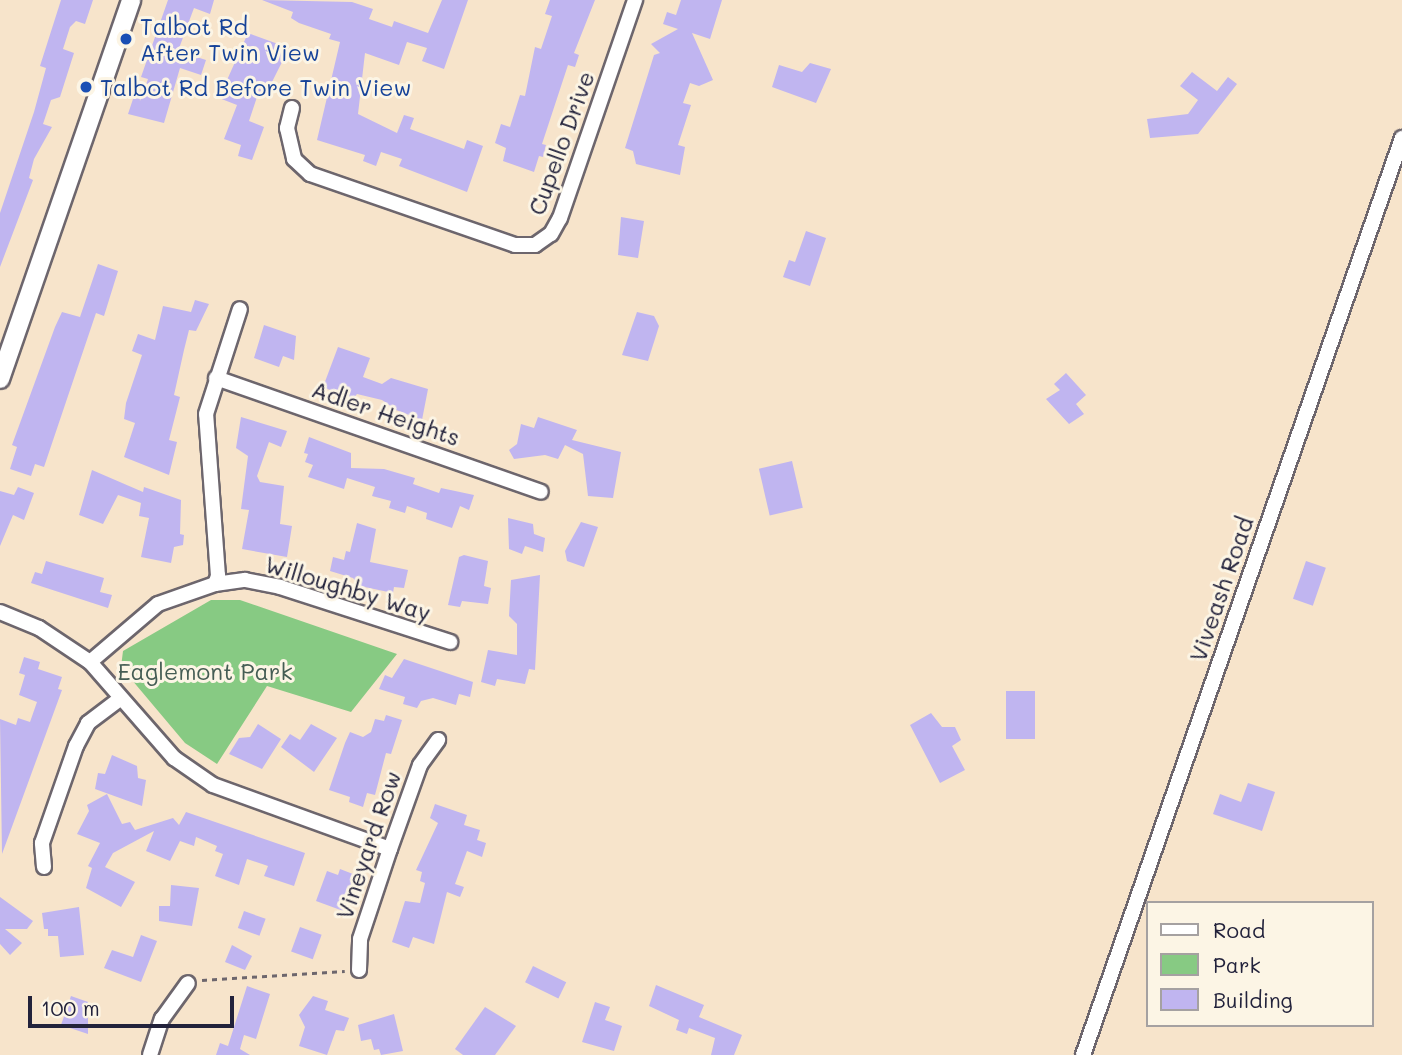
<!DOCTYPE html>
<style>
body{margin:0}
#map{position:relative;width:1402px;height:1055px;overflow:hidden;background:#f7e4cb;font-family:Mali,sans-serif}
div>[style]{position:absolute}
.green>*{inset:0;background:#87ca83}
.building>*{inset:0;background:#c0b5f0;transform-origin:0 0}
.path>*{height:2.5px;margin-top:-1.25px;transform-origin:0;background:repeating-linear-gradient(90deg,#6d666d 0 5px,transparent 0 10px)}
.roads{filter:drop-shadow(2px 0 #6d666d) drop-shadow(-2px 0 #6d666d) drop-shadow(0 2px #6d666d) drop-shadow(0 -2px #6d666d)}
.minor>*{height:14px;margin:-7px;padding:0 7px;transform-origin:7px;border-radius:7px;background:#fff}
.major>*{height:18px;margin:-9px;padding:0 9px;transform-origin:9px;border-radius:9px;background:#fff}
.dots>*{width:19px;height:19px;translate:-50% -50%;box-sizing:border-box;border:4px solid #fcf5e5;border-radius:50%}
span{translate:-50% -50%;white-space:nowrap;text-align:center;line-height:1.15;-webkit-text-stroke:6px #fcf5e5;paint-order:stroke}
.transit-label{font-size:23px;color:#164399}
.left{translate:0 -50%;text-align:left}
.street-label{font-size:23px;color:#22223b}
.park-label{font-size:23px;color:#455d54}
.legend{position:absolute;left:1146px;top:901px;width:228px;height:126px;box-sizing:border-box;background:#fcf5e5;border:2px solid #a5a1a1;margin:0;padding:9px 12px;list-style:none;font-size:21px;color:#22223b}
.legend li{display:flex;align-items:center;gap:14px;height:35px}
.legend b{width:35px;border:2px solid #a5a1a1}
.scale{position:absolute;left:28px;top:996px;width:206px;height:32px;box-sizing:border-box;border:4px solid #22223b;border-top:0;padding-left:9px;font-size:21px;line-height:24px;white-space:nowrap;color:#22223b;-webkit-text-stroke:5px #fcf5e5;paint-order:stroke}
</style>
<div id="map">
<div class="green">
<div style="clip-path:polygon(211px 600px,240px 600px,397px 654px,351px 712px,267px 686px,217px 764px,185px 743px,121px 667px,123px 651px)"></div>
</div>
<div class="building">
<div style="clip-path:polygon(61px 0,93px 0,85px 24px,76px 21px,70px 27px,63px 49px,74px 53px,60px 97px,51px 100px,43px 124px,52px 127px,34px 159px,29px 178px,33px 180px,0 267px,0 213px,34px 112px,46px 68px,40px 66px)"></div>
<div style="clip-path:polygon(168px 0,214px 0,210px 14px,194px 8px,178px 51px,206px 60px,201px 75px,180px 68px,164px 123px,128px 114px,138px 84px,140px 101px,148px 79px,141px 77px)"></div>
<div style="clip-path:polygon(262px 0,352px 2px,373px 9px,369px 19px,392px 27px,394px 21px,428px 33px,442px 0,468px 0,444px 69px,422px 61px,427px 48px,407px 42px,399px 65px,365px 53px,358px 114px,397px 133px,404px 115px,414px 118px,410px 129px,464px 149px,467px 140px,483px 146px,467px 192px,399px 166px,402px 159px,381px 152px,376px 166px,363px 161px,365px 155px,317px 140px,340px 42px,329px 39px,331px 34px,299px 23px,291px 18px,293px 12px)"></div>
<div style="clip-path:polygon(550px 0,595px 0,574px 53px,579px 55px,575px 67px,568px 65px,542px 144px,546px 145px,543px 157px,539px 156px,534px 172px,503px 161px,506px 148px,495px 143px,501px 124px,510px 127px,520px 95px,525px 96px,535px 47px,541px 49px,552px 16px,545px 14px)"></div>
<div style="clip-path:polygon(681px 0,722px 0,710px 39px,692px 33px,713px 80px,699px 86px,690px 83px,683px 103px,691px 105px,678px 145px,685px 147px,680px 175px,636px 164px,633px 151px,625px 148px,654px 55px,660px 53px,651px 44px,678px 29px,663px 24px,667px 12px,676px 15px)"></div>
<div style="clip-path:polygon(248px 33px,289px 48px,265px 96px,258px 94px,249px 121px,264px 127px,252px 160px,238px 156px,241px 145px,224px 139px,237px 105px,219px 98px)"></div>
<div style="clip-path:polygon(810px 63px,831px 69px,816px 103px,772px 87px,779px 65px,802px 72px)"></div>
<div style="clip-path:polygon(1192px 72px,1217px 91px,1228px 77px,1237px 84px,1198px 134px,1150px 138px,1147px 119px,1188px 114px,1198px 100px,1180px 86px)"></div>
<div style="clip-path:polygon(621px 217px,644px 221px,638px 258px,618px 255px)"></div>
<div style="clip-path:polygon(806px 231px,826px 238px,810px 286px,783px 277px,789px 260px,795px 262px)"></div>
<div style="clip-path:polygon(98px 264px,118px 271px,104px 316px,96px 313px,44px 467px,35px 464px,31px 476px,10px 469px,17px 447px,12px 445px,55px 327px,62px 312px,80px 317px)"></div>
<div style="clip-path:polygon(195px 300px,209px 304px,196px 331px,189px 330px,184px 350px,174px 395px,180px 397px,169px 440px,177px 442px,169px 475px,124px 457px,135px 423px,124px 419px,126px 403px,142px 355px,132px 351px,138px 334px,155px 340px,163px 306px,191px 312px)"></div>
<div style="clip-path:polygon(637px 312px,654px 316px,659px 326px,648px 361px,622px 355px)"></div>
<div style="clip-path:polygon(264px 325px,296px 336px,294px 360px,283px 356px,279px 367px,254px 358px)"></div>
<div style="clip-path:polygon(338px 347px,370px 358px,363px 377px,382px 384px,391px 378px,428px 389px,422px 420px,396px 410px,382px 400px,357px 394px,352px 400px,323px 387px)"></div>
<div style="clip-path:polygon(1066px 373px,1086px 395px,1076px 404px,1084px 414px,1069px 424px,1046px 399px,1060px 390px,1054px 384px)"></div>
<div style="clip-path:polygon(241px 417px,287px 431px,281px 447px,269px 442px,257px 476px,260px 482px,284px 486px,280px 524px,292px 526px,287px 557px,242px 549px,249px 510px,241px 509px,248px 456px,236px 448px)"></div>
<div style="clip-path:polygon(538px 417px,577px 430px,572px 440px,621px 452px,613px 498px,588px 496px,583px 454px,565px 445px,558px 459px,545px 455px,514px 459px,509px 450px,517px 444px,521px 424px,534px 428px)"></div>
<div style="clip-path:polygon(309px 437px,351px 453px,351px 468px,384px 469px,415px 478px,413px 484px,439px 493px,441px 488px,474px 495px,469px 510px,460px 506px,452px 528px,426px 519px,427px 513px,407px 506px,405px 513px,389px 508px,391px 501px,372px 496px,375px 487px,347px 478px,344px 489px,308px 477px,313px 465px,305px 462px,308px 454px,304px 453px)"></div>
<div style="left:792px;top:461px;width:48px;height:34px;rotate:77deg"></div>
<div style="clip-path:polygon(92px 470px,143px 492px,144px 487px,181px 500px,180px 534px,184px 535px,183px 545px,174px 547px,171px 563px,141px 557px,149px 518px,139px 516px,141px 503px,118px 495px,103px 524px,79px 515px)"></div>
<div style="clip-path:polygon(18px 487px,34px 493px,24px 520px,13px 515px,0 546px,0 491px,14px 495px)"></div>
<div style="clip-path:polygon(508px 518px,533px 524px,534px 534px,545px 538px,543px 552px,525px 546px,522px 554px,509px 549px)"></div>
<div style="clip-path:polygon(581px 522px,598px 527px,584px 567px,567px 561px,565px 551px)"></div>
<div style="clip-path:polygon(357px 523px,376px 529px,370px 562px,408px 570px,404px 588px,394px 587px,393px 593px,360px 586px,353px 578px,330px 571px,333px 557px,344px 560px,346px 551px,350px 552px)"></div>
<div style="clip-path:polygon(464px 555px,488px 561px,484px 586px,491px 588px,488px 604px,462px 601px,460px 607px,448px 605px,459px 557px)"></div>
<div style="clip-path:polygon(46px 561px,104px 578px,100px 592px,112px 595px,108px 608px,31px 583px,35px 572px,42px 574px)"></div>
<div style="left:1306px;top:561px;width:21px;height:40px;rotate:19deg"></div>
<div style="clip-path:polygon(540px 575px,535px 670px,529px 669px,525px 684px,497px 679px,495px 686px,481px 682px,488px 650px,517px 655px,517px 624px,509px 616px,511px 580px)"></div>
<div style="clip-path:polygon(24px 657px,40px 662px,38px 669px,62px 677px,58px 689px,62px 690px,2px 854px,0 719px,16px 725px,18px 718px,30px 722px,37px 702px,19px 695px,25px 675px,19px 673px)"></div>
<div style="clip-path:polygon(404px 659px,473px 682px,470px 697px,459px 694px,456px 705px,433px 698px,421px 701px,417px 708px,403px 704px,405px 697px,379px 689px,385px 675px,392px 678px)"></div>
<div style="left:1006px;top:691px;width:29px;height:48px"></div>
<div style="clip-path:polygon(931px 713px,942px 727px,955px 727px,961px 740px,952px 746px,965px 770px,940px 783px,910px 725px)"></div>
<div style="clip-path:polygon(386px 715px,402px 720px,391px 754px,386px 753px,375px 795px,367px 793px,363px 807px,349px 802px,350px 797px,329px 790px,345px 743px,350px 732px,363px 737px,371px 732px,375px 719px,384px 721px)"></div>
<div style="clip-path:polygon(258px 724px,281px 739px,262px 769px,229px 754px,239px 738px,250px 737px)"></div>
<div style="clip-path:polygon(311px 724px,337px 738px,314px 772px,281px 747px,290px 734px,300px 740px)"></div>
<div style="clip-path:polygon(112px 755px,137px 766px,138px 778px,146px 780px,142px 806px,95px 789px,98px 773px,105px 774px)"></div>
<div style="clip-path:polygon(1248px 783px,1275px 792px,1262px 831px,1213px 814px,1220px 794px,1241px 802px)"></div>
<div style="clip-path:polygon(107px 794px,122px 824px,130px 822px,135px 830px,173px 818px,179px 825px,186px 812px,305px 853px,294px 886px,264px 876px,268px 866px,247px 859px,239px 885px,215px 876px,223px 854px,215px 851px,217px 846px,196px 837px,194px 846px,180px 841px,170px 861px,146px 851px,154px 831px,113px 853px,105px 867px,135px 882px,121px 907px,86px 888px,92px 868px,88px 866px,100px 843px,77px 834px,89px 811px,87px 805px)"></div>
<div style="clip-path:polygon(435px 804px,467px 815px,464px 825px,480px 830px,477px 840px,486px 843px,482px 857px,467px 851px,455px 884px,464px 887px,460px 897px,447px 892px,434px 944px,413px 937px,409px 948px,392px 942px,405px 901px,420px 903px,425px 883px,420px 881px,422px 872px,416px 870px,438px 823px,430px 818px)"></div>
<div style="clip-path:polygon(340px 869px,353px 874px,346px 912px,316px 901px,327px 871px,338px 875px)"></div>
<div style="clip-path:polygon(171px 885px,199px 888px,192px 926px,159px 921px,159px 906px,170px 906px)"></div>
<div style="clip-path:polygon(0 897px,33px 921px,27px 929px,5px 929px,22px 943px,10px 955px,0 944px)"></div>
<div style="clip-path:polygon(79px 907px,84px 955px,60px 957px,58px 936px,48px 936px,48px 929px,44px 929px,42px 913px)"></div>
<div style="left:244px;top:911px;width:23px;height:18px;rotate:20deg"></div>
<div style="left:300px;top:927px;width:23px;height:26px;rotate:20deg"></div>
<div style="clip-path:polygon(141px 935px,157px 941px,141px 982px,104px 968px,112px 950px,133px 957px)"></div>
<div style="clip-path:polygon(232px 945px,252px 956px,245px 970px,225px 962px)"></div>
<div style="left:533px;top:966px;width:37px;height:18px;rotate:26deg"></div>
<div style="clip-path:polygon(656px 985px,704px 1005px,699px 1017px,742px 1035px,734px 1055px,711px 1055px,715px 1038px,689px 1028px,687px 1034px,676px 1030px,679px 1020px,649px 1006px)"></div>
<div style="clip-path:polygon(247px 986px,270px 994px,256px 1039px,244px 1035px,240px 1049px,250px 1055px,216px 1055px,220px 1043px,228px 1046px)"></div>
<div style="clip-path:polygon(71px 996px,88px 1002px,88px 1034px,61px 1025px)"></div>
<div style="clip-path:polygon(313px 996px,328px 1001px,325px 1010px,349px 1018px,344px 1031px,336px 1030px,327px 1055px,299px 1046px,305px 1027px,299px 1015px)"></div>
<div style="clip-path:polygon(595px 1002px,610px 1007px,605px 1020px,622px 1026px,614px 1051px,582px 1042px)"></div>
<div style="clip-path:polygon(485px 1007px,516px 1026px,495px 1055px,463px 1055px,455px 1049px)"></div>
<div style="clip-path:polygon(394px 1014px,403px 1051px,381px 1055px,379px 1049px,374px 1050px,371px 1039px,361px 1041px,358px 1025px)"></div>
</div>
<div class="path">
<div style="left:202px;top:980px;width:143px;rotate:-3.6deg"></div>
</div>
<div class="roads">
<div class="minor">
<div style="left:292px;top:108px;width:21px;rotate:104deg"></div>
<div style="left:287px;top:128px;width:32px;rotate:77deg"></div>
<div style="left:294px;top:159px;width:22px;rotate:43deg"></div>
<div style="left:310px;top:174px;width:217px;rotate:19.1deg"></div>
<div style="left:515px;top:245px;width:20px"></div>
<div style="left:535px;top:245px;width:19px;rotate:-35deg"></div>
<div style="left:551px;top:234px;width:18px;rotate:-61deg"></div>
<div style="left:560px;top:218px;width:231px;rotate:-71deg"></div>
<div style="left:216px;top:378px;width:344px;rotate:19.3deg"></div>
<div style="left:215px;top:584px;width:9px;rotate:-69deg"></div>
<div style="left:218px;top:576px;width:162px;rotate:-94.2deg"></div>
<div style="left:206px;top:414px;width:110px;rotate:-72.1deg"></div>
<div style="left:0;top:612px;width:42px;rotate:22.3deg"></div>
<div style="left:39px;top:628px;width:61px;rotate:33.7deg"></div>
<div style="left:90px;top:662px;width:128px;rotate:48.8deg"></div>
<div style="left:174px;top:758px;width:47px;rotate:34.7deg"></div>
<div style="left:213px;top:785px;width:188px;rotate:19.9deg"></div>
<div style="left:90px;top:662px;width:89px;rotate:-40.5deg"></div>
<div style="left:158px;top:604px;width:60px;rotate:-19.3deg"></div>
<div style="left:215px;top:584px;width:30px;rotate:-8deg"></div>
<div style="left:245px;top:580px;width:36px;rotate:11deg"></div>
<div style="left:280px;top:587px;width:179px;rotate:17.9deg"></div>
<div style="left:44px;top:867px;width:24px;rotate:-95deg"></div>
<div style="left:42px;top:843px;width:103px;rotate:-70.7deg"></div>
<div style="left:76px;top:746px;width:26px;rotate:-62deg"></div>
<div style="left:88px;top:723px;width:40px;rotate:-37deg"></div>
<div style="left:359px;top:970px;width:31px;rotate:-88deg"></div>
<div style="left:360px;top:939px;width:95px;rotate:-71.6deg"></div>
<div style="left:390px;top:849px;width:89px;rotate:-70.3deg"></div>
<div style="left:420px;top:765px;width:31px;rotate:-54deg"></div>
<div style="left:150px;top:1055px;width:38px;rotate:-72deg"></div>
<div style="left:162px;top:1019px;width:44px;rotate:-54.2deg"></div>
<div style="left:1083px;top:1055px;width:971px;rotate:-70.82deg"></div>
</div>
<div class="major">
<div style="left:0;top:379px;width:401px;rotate:-70.9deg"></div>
</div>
</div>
<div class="dots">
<div style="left:126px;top:39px;background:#1a4fb4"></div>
<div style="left:86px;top:87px;background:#1a4fb4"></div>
</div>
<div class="transit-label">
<span class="left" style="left:140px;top:39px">Talbot Rd<br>After Twin View</span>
<span class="left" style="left:100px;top:87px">Talbot Rd Before Twin View</span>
</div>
<div class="street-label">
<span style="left:561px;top:143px;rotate:-70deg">Cupello Drive</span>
<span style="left:386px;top:413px;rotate:19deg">Adler Heights</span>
<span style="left:348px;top:588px;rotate:17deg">Willoughby Way</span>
<span style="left:1221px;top:589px;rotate:-71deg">Viveash Road</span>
<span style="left:368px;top:845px;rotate:-71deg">Vineyard Row</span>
</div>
<div class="park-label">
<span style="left:205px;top:671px">Eaglemont Park</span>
</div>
<ul class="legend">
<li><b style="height:9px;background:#fff"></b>Road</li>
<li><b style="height:19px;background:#87ca83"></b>Park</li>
<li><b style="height:19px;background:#c0b5f0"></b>Building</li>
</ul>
<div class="scale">100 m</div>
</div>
